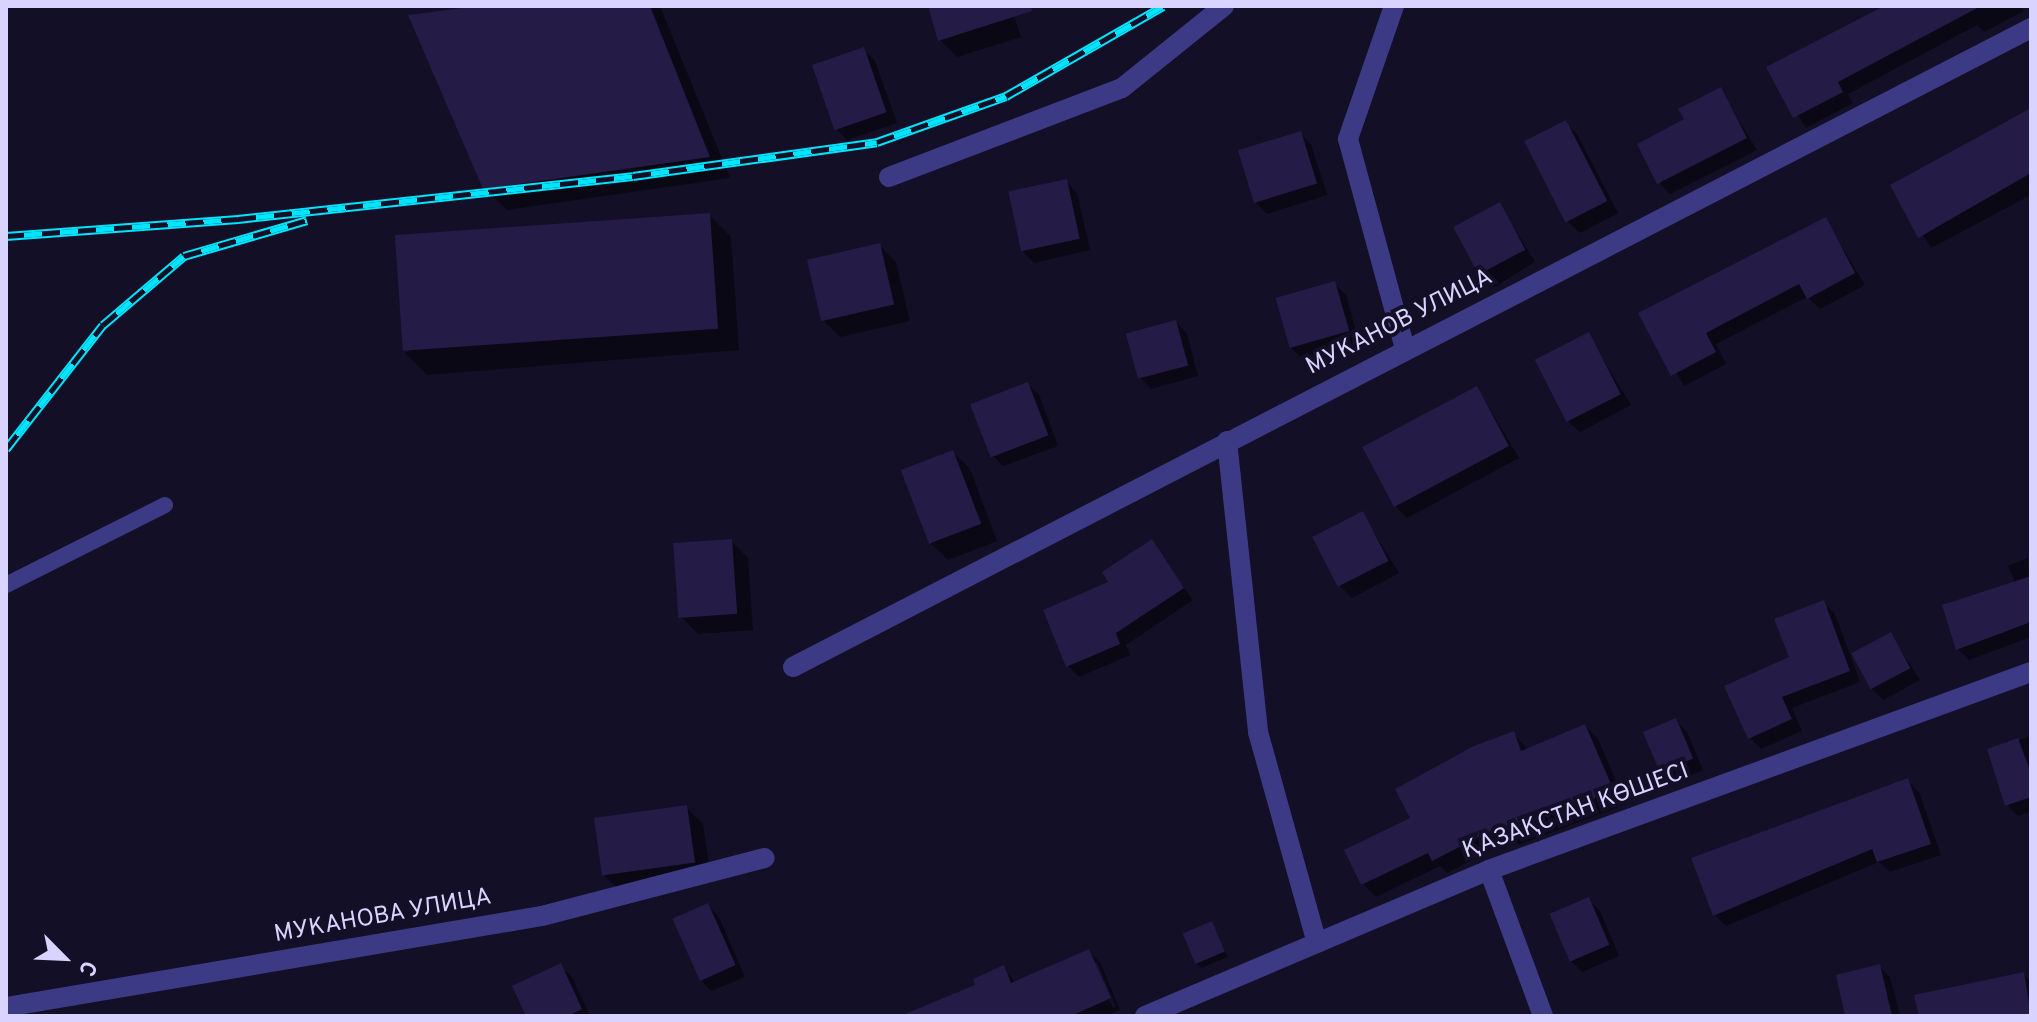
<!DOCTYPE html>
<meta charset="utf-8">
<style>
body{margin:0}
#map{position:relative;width:2037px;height:1022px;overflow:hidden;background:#130f26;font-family:Overpass,sans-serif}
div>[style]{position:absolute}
.shadow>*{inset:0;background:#0007;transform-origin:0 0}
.building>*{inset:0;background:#241b47;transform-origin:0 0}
.service>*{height:16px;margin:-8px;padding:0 8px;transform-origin:8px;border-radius:8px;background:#3d3a85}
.minor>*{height:20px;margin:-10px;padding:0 10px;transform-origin:10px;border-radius:10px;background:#3d3a85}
.rail>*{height:9px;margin-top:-4.5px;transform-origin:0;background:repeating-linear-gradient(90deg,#130f26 0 18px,#00e5ff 0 36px);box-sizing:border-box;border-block:2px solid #00e5ff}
span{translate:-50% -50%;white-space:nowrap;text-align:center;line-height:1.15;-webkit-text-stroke:8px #130f26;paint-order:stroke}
.street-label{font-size:24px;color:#d9d4ff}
.frame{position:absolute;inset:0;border:8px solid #d9d4ff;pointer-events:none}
.north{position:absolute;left:24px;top:918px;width:80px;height:80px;-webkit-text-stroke:6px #130f26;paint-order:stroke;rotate:114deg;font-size:22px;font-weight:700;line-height:32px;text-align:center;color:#d9d4ff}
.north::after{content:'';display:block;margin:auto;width:28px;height:36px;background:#d9d4ff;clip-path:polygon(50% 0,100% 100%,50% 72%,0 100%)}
</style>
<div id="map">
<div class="shadow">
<div style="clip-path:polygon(495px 6px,660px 6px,730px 178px,507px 210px,485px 188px)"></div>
<div style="clip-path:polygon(930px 6px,1011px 6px,1021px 37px,957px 57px,940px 40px)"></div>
<div style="clip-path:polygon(1888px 6px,2021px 6px,2024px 11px,1984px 32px,1977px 25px,1848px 94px,1853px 103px,1806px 128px,1769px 68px)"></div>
<div style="clip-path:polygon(864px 50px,875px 61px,897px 123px,847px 140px,836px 129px)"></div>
<div style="clip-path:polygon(1720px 90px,1757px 150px,1670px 194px,1659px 182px,1687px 120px)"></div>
<div style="clip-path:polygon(2031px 109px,2031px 195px,1931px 248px,1893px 186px)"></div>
<div style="clip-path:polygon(1566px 123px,1577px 134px,1618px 213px,1580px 233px,1568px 222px)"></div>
<div style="clip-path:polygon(1300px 133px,1311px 144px,1327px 195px,1267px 214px,1256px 203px)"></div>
<div style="clip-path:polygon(1066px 181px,1077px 193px,1090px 250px,1034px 263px,1023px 251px)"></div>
<div style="left:1499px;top:204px;width:68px;height:49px;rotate:58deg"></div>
<div style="clip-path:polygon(709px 215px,731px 237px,739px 350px,427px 375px,405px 353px)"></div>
<div style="clip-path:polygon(1825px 219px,1865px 285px,1820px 309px,1807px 297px,1716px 344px,1726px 364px,1684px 386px,1641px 314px)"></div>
<div style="clip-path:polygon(880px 246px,896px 262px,910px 321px,840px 337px,823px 320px)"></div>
<div style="clip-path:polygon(1334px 283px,1346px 295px,1359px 342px,1302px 358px,1290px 347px)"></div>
<div style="clip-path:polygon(1176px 322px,1187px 334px,1198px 376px,1151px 389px,1140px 377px)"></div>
<div style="clip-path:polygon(1588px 335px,1631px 405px,1580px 432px,1568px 421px)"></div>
<div style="clip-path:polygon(1028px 384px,1039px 395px,1058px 446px,1003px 466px,992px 455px)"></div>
<div style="clip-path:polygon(1477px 388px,1519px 458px,1407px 518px,1395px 506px)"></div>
<div style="clip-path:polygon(953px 452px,970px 469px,997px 541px,948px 560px,931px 544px)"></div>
<div style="clip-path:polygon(1362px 513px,1399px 573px,1352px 598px,1340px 586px)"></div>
<div style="clip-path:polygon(731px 541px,748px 558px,753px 630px,698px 634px,681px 617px)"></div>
<div style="clip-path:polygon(1151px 542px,1193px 600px,1126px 645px,1130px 655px,1079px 677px,1068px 666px,1111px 583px)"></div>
<div style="clip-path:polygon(2028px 558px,2031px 637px,1969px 660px,1958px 649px,2015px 583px,2008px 566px)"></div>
<div style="clip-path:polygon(1824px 603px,1835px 614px,1860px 682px,1792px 708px,1802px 731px,1761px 749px,1750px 738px)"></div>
<div style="clip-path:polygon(1890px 634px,1920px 680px,1883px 700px,1872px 689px)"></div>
<div style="clip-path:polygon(1675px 720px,1687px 732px,1703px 770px,1673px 783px,1662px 772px)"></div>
<div style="clip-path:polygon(1585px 726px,1598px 739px,1626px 804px,1519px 845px,1513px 838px,1447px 873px,1440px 866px,1376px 897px,1363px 884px,1514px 734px,1528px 750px)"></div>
<div style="clip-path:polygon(2031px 736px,2031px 812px,2018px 816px,2007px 805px,1990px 750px)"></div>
<div style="clip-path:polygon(1908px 781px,1919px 792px,1941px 855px,1890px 872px,1879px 862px,1726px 926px,1714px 914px)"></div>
<div style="clip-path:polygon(686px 807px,703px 824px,711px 879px,621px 892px,604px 875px)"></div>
<div style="clip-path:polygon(1589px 900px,1600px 911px,1619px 956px,1582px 972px,1571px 961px)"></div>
<div style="clip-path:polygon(708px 906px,719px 917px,745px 977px,711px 991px,700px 979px)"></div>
<div style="clip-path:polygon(1212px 923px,1228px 957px,1201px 968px,1196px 963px)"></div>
<div style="clip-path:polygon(evenodd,1088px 951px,1100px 962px,1120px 1010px,1105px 1016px,901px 1016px,978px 986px,1003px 968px,1016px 983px,1088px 951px,1092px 962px,1097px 962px,1116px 1007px,1113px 1008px,1092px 962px)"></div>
<div style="clip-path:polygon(560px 966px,572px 977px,590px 1016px,529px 1016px)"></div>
<div style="clip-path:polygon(1879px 966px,1890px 977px,1900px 1016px,1847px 1016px)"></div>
<div style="clip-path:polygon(2024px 975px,2031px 982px,2031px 1016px,1921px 1016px)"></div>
</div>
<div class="building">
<div style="clip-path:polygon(478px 6px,650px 6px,710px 157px,483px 189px,408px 15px)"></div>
<div style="clip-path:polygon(928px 6px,1031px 6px,1032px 11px,938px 41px)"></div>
<div style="clip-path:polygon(1884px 6px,1981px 6px,1838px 82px,1843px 92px,1793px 118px,1766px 67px)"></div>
<div style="left:864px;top:47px;width:69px;height:55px;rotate:71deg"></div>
<div style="clip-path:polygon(1721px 87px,1747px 138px,1657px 184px,1637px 144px,1684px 119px,1678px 109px)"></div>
<div style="clip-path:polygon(2031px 108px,2031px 173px,1918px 238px,1890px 185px)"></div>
<div style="left:1566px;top:120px;width:91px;height:47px;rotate:63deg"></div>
<div style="left:1301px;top:131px;width:55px;height:66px;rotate:73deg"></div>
<div style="left:1067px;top:179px;width:61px;height:60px;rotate:78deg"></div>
<div style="left:1500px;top:202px;width:54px;height:53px;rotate:62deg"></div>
<div style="left:710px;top:213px;width:116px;height:316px;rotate:86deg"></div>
<div style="clip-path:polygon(1826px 217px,1855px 273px,1807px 299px,1799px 284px,1706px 333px,1716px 352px,1671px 376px,1638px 313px)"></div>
<div style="left:880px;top:243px;width:63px;height:75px;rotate:77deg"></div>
<div style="left:1335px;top:281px;width:52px;height:62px;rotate:74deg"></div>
<div style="left:1176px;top:320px;width:47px;height:52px;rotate:75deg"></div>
<div style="left:1589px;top:332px;width:70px;height:61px;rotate:63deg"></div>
<div style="left:1028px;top:382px;width:57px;height:62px;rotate:69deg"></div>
<div style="left:1477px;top:386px;width:68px;height:130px;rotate:62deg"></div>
<div style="left:953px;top:450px;width:79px;height:56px;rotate:69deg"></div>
<div style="left:1363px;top:511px;width:56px;height:57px;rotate:63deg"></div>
<div style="left:732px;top:539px;width:75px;height:59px;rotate:86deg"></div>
<div style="clip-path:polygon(1152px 539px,1184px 588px,1116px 633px,1120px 644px,1066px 667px,1043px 610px,1108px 582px,1102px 572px)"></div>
<div style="clip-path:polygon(2031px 576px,2031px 622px,1956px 650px,1942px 605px)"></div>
<div style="clip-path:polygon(1824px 600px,1850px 671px,1782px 697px,1792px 719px,1748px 739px,1724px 686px,1789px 657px,1774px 619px)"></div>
<div style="left:1891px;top:632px;width:41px;height:45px;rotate:62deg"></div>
<div style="left:1676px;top:718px;width:44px;height:36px;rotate:67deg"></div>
<div style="clip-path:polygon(1585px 724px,1614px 791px,1504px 833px,1502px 825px,1432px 861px,1428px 853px,1361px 885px,1344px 850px,1410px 818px,1395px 789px,1474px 746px,1514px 731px,1521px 751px)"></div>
<div style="clip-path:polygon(2018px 738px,2031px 773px,2031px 797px,2005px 806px,1987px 749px)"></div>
<div style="clip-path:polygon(1908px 778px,1931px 844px,1877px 862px,1872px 849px,1713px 916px,1691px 858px)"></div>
<div style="left:687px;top:805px;width:58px;height:94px;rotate:82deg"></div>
<div style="left:1589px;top:897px;width:52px;height:43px;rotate:67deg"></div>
<div style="left:708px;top:903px;width:68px;height:39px;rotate:66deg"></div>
<div style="left:1212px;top:921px;width:33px;height:32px;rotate:67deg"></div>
<div style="clip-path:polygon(1089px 949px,1111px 998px,1071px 1016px,900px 1016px,975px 985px,973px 979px,1004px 965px,1011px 983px)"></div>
<div style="clip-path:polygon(561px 963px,582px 1009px,568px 1016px,526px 1016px,512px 986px)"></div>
<div style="clip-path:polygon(1880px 964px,1892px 1016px,1845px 1016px,1836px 975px)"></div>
<div style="clip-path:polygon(2024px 972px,2031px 1016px,1919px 1016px,1914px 995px)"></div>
</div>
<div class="service">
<div style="left:6px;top:585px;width:178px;rotate:-26.7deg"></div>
</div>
<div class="minor">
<div style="left:1394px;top:6px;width:141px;rotate:109.1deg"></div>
<div style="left:1348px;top:139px;width:218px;rotate:74.8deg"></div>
<div style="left:889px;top:177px;width:249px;rotate:-20.9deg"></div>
<div style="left:1122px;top:88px;width:131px;rotate:-38.8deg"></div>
<div style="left:1227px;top:441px;width:293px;rotate:83.9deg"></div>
<div style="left:1258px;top:732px;width:219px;rotate:74.4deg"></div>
<div style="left:793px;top:667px;width:1393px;rotate:-27.3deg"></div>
<div style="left:1489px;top:870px;width:156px;rotate:69.7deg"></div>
<div style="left:6px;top:1007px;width:544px;rotate:-9.64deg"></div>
<div style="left:542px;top:916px;width:230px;rotate:-14.6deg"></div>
<div style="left:1145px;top:1016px;width:374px;rotate:-23deg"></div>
<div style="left:1489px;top:870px;width:577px;rotate:-20.07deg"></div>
</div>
<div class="rail">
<div style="left:6px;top:236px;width:233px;rotate:-4.2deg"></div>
<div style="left:238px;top:219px;width:397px;rotate:-6.2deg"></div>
<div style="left:633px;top:176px;width:246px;rotate:-7.9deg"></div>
<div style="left:877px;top:142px;width:137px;rotate:-19.6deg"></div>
<div style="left:1006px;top:96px;width:181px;rotate:-29.8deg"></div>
<div style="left:6px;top:449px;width:157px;rotate:-52deg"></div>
<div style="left:103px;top:325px;width:106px;rotate:-40.4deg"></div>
<div style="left:184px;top:256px;width:128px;rotate:-16.3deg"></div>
</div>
<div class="street-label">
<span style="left:1400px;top:323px;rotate:-27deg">МУКАНОВ УЛИЦА</span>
<span style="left:1576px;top:812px;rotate:-20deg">ҚАЗАҚСТАН КӨШЕСІ</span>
<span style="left:383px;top:917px;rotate:-10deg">МУКАНОВА УЛИЦА</span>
</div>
<div class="frame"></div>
<div class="north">С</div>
</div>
